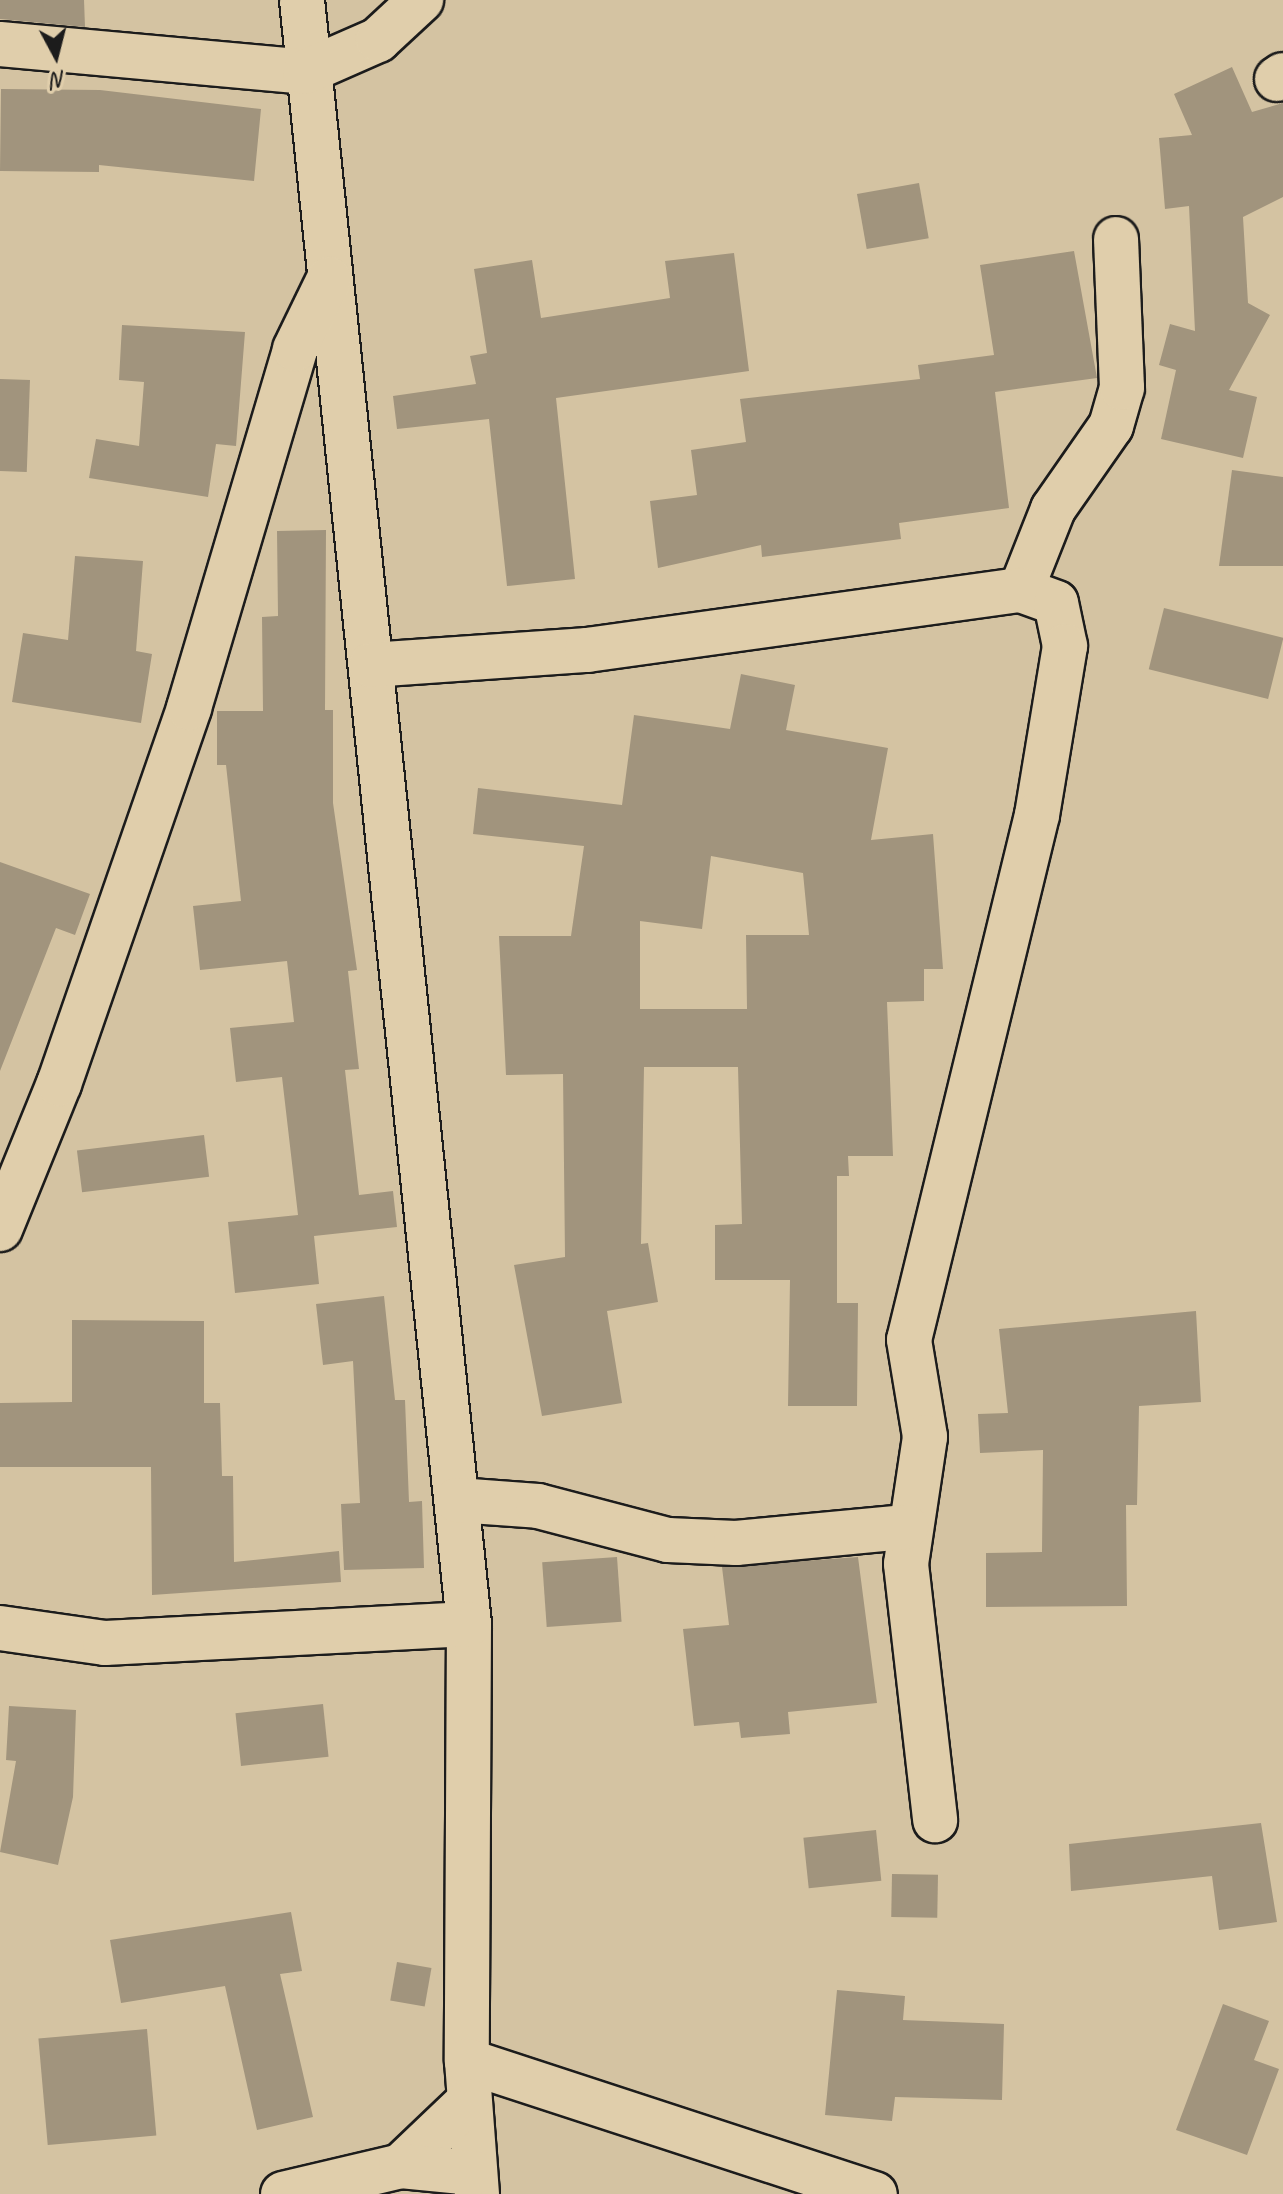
<!DOCTYPE html>
<style>
body{margin:0}
#map{position:relative;width:1283px;height:2194px;overflow:hidden;background:#d4c3a2;font-family:Caveat,sans-serif}
div>[style]{position:absolute}
.building>*{inset:0;background:#a1947d;transform-origin:0 0}
.roads{filter:drop-shadow(2px 0 #1c1c1c) drop-shadow(-2px 0 #1c1c1c) drop-shadow(0 2px #1c1c1c) drop-shadow(0 -2px #1c1c1c)}
.minor>*{height:44px;margin:-22px;padding:0 22px;transform-origin:22px;border-radius:22px;background:#e0ceab}
span{translate:-50% -50%;white-space:nowrap;text-align:center;line-height:1.15;-webkit-text-stroke:6px #e0ceab;paint-order:stroke}
.north{position:absolute;left:16px;top:16px;width:80px;height:80px;-webkit-text-stroke:6px #e0ceab;paint-order:stroke;rotate:173deg;font-size:22px;font-weight:700;line-height:32px;text-align:center;color:#1c1c1c}
.north::after{content:'';display:block;margin:auto;width:28px;height:36px;background:#1c1c1c;clip-path:polygon(50% 0,100% 100%,50% 72%,0 100%)}
</style>
<div id="map">
<div class="building">
<div style="clip-path:polygon(0 0,84px 0,85px 27px,0 19px)"></div>
<div style="clip-path:polygon(1232px 67px,1252px 112px,1283px 103px,1283px 197px,1243px 217px,1248px 303px,1270px 315px,1229px 390px,1257px 397px,1243px 458px,1161px 439px,1176px 370px,1159px 365px,1170px 324px,1195px 331px,1189px 206px,1165px 209px,1159px 138px,1192px 135px,1174px 94px)"></div>
<div style="clip-path:polygon(1px 89px,100px 90px,261px 109px,254px 181px,99px 165px,99px 172px,0 171px)"></div>
<div style="left:919px;top:183px;width:56px;height:63px;rotate:80deg"></div>
<div style="clip-path:polygon(1074px 251px,1097px 378px,995px 392px,1009px 508px,899px 523px,901px 539px,762px 557px,761px 545px,658px 568px,650px 501px,697px 495px,691px 450px,746px 442px,740px 399px,920px 379px,918px 365px,994px 355px,980px 265px)"></div>
<div style="clip-path:polygon(734px 253px,749px 371px,556px 398px,575px 579px,507px 586px,489px 419px,397px 429px,393px 396px,476px 384px,470px 356px,487px 353px,474px 269px,532px 260px,541px 318px,670px 298px,665px 261px)"></div>
<div style="clip-path:polygon(122px 325px,245px 332px,236px 446px,216px 444px,208px 497px,89px 478px,96px 439px,139px 446px,144px 382px,119px 380px)"></div>
<div style="left:0;top:379px;width:30px;height:92px;rotate:2deg"></div>
<div style="clip-path:polygon(1232px 470px,1283px 477px,1283px 566px,1219px 566px)"></div>
<div style="clip-path:polygon(326px 530px,325px 710px,333px 710px,333px 803px,357px 970px,348px 971px,359px 1069px,345px 1070px,359px 1195px,393px 1191px,397px 1227px,314px 1236px,319px 1284px,235px 1293px,228px 1222px,298px 1215px,282px 1077px,236px 1082px,230px 1028px,294px 1022px,287px 961px,200px 970px,193px 906px,241px 901px,226px 765px,217px 765px,217px 711px,263px 711px,262px 617px,278px 616px,277px 531px)"></div>
<div style="clip-path:polygon(75px 556px,143px 561px,136px 651px,152px 654px,141px 723px,12px 702px,23px 633px,68px 640px)"></div>
<div style="left:1164px;top:608px;width:123px;height:63px;rotate:14deg"></div>
<div style="clip-path:polygon(evenodd,741px 674px,795px 685px,786px 730px,888px 748px,871px 840px,933px 834px,943px 969px,924px 969px,924px 1001px,887px 1002px,893px 1156px,848px 1156px,849px 1176px,837px 1176px,837px 1303px,858px 1303px,857px 1406px,788px 1406px,790px 1280px,715px 1280px,715px 1225px,742px 1224px,738px 1067px,644px 1067px,641px 1244px,648px 1243px,658px 1302px,607px 1311px,622px 1403px,542px 1416px,514px 1265px,565px 1257px,563px 1074px,506px 1075px,499px 936px,571px 936px,584px 846px,473px 834px,478px 788px,622px 805px,634px 715px,730px 729px,741px 674px,711px 856px,803px 873px,809px 935px,746px 935px,747px 1009px,640px 1009px,640px 921px,702px 929px,711px 856px)"></div>
<div style="clip-path:polygon(0 862px,90px 894px,75px 935px,56px 928px,0 1071px)"></div>
<div style="left:204px;top:1135px;width:42px;height:128px;rotate:83deg"></div>
<div style="clip-path:polygon(384px 1296px,395px 1400px,405px 1400px,409px 1502px,422px 1501px,424px 1568px,344px 1570px,341px 1504px,360px 1503px,353px 1361px,323px 1365px,316px 1304px)"></div>
<div style="clip-path:polygon(1196px 1311px,1201px 1402px,1139px 1406px,1137px 1505px,1126px 1505px,1127px 1606px,986px 1607px,986px 1553px,1042px 1552px,1043px 1450px,980px 1453px,978px 1414px,1008px 1413px,999px 1329px)"></div>
<div style="clip-path:polygon(72px 1320px,204px 1321px,204px 1403px,220px 1403px,222px 1476px,233px 1476px,234px 1562px,339px 1551px,341px 1582px,152px 1595px,151px 1467px,0 1467px,0 1403px,72px 1402px)"></div>
<div style="left:617px;top:1557px;width:65px;height:75px;rotate:86deg"></div>
<div style="clip-path:polygon(858px 1557px,877px 1703px,788px 1712px,790px 1734px,741px 1738px,739px 1722px,694px 1726px,683px 1629px,729px 1625px,722px 1567px)"></div>
<div style="left:323px;top:1704px;width:53px;height:88px;rotate:84deg"></div>
<div style="clip-path:polygon(9px 1706px,76px 1710px,73px 1797px,58px 1865px,0 1852px,16px 1761px,6px 1760px)"></div>
<div style="clip-path:polygon(1261px 1823px,1277px 1922px,1219px 1930px,1212px 1876px,1071px 1891px,1069px 1844px)"></div>
<div style="left:876px;top:1830px;width:51px;height:73px;rotate:84deg"></div>
<div style="left:892px;top:1874px;width:46px;height:43px;rotate:1deg"></div>
<div style="clip-path:polygon(291px 1912px,302px 1971px,280px 1974px,313px 2117px,257px 2130px,225px 1986px,121px 2003px,110px 1940px)"></div>
<div style="left:397px;top:1962px;width:35px;height:39px;rotate:10deg"></div>
<div style="clip-path:polygon(837px 1990px,905px 1996px,903px 2020px,1004px 2024px,1002px 2100px,895px 2097px,892px 2121px,825px 2115px)"></div>
<div style="clip-path:polygon(1223px 2004px,1269px 2021px,1254px 2060px,1279px 2069px,1247px 2155px,1176px 2130px)"></div>
<div style="left:147px;top:2029px;width:107px;height:109px;rotate:85deg"></div>
</div>
<div class="roads">
<div class="minor">
<div style="left:302px;top:0;width:1633px;rotate:84.13deg"></div>
<div style="left:469px;top:1624px;width:437px;rotate:90.3deg"></div>
<div style="left:467px;top:2061px;width:133px;rotate:85.7deg"></div>
<div style="left:0;top:44px;width:306px;rotate:5.2deg"></div>
<div style="left:305px;top:72px;width:80px;rotate:-23.7deg"></div>
<div style="left:378px;top:40px;width:59px;rotate:-42.9deg"></div>
<div style="left:1277px;top:79px;width:7px;rotate:-34deg"></div>
<div style="left:1021px;top:590px;width:87px;rotate:-68.4deg"></div>
<div style="left:1053px;top:509px;width:101px;rotate:-55.1deg"></div>
<div style="left:1111px;top:426px;width:40px;rotate:-74deg"></div>
<div style="left:1122px;top:388px;width:149px;rotate:-92.3deg"></div>
<div style="left:371px;top:665px;width:217px;rotate:-4deg"></div>
<div style="left:587px;top:650px;width:438px;rotate:-7.9deg"></div>
<div style="left:1021px;top:590px;width:37px;rotate:20deg"></div>
<div style="left:1056px;top:603px;width:44px;rotate:78.2deg"></div>
<div style="left:1065px;top:646px;width:171px;rotate:99.4deg"></div>
<div style="left:1037px;top:815px;width:540px;rotate:103.7deg"></div>
<div style="left:909px;top:1340px;width:98px;rotate:80.6deg"></div>
<div style="left:925px;top:1437px;width:128px;rotate:98.5deg"></div>
<div style="left:906px;top:1564px;width:258px;rotate:83.5deg"></div>
<div style="left:0;top:1229px;width:157px;rotate:-67.9deg"></div>
<div style="left:59px;top:1084px;width:398px;rotate:-70.9deg"></div>
<div style="left:189px;top:708px;width:374px;rotate:-73.5deg"></div>
<div style="left:295px;top:349px;width:78px;rotate:-64.1deg"></div>
<div style="left:457px;top:1500px;width:81px;rotate:4.2deg"></div>
<div style="left:538px;top:1506px;width:134px;rotate:14.7deg"></div>
<div style="left:668px;top:1540px;width:68px;rotate:2.5deg"></div>
<div style="left:736px;top:1543px;width:171px;rotate:-5.4deg"></div>
<div style="left:0;top:1628px;width:106px;rotate:8.1deg"></div>
<div style="left:105px;top:1643px;width:364px;rotate:-3deg"></div>
<div style="left:467px;top:2061px;width:429px;rotate:18.1deg"></div>
<div style="left:401px;top:2166px;width:94px;rotate:-43.7deg"></div>
<div style="left:283px;top:2194px;width:121px;rotate:-13.3deg"></div>
<div style="left:401px;top:2166px;width:72px;rotate:5.6deg"></div>
</div>
</div>
<div class="north">N</div>
</div>
